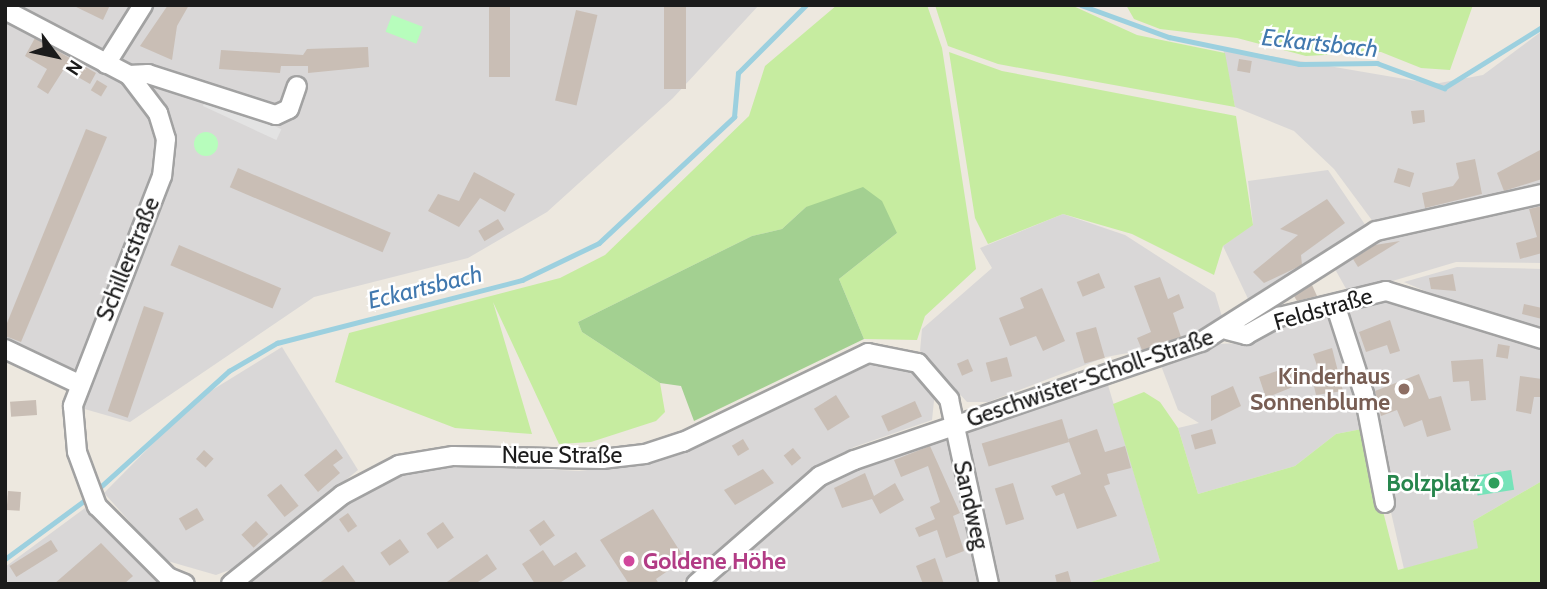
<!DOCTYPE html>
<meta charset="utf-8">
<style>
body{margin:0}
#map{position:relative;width:1547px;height:589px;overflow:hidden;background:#ede8df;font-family:Cabin,sans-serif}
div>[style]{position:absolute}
.residential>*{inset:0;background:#d9d7d7}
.grass>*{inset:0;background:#c6eca0}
.forest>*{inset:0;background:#a3d091}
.park>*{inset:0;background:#b7fdbc;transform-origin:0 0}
.round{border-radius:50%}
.pitch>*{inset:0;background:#76e3b9;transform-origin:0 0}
.parking>*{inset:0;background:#e3e3e3;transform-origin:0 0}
.stream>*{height:4.5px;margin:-2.25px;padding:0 2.25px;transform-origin:2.25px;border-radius:2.25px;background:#9cd0df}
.building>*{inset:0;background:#c9beb5;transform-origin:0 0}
.roads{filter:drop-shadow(2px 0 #a2a2a2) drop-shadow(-2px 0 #a2a2a2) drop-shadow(0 2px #a2a2a2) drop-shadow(0 -2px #a2a2a2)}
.minor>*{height:18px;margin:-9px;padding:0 9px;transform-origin:9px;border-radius:9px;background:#fff}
.dots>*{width:19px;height:19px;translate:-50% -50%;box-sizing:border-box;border:4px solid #fff;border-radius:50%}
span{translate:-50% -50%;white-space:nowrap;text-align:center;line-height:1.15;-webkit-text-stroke:5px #fff;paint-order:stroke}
.street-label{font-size:23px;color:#1b1b1b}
.education-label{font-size:23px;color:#785e54;font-weight:700}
.right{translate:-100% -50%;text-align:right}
.leisure-label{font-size:23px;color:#27864d;font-weight:700}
.hotel-label{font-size:23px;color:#b23c85;font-weight:700}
.left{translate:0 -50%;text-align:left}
.water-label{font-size:24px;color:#4279af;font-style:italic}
.frame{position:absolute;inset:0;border:7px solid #1b1b1b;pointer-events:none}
.north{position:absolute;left:21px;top:21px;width:70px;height:70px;-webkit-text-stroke:5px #fff;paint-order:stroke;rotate:123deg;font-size:19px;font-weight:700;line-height:28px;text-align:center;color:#1b1b1b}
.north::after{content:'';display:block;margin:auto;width:24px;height:32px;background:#1b1b1b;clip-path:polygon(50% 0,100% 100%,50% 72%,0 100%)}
</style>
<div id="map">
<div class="residential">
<div style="clip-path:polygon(5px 5px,759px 5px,673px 98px,547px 212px,468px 258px,314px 297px,130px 422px,81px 408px,86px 388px,5px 344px)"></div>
<div style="clip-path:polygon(1542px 31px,1542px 185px,1374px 223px,1334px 169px,1294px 131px,1235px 107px,1223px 48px,1434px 84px,1483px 75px)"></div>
<div style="clip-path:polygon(1328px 170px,1366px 226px,1250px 303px,1223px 246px,1253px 224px,1248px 181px)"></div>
<div style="clip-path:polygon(1542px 198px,1542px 263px,1456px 262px,1349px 294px,1331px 262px,1357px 243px)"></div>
<div style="clip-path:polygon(1063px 214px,1125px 235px,1215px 293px,1223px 320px,1135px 358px,1133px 352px,1106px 357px,988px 402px,967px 402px,920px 351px,922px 329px,992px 268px,980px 248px)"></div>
<div style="clip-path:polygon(1457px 267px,1542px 269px,1542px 332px,1436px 295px,1467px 315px,1542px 344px,1542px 481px,1473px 521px,1479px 548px,1404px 569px,1343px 303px,1432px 294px,1404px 282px)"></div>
<div style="clip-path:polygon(1333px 308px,1362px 429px,1336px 434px,1295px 466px,1198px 494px,1178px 428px,1199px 423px,1178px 410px,1160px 363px,1213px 344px,1247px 343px,1263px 329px)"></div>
<div style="clip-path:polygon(282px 347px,358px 470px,240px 566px,216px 575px,164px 560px,104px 493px,196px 400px)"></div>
<div style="clip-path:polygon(866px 361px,906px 363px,935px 391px,932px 420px,854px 447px,809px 473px,680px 584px,242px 584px,377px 483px,441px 464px,579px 471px,656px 462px,733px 431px)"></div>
<div style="clip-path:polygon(1108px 385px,1160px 561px,1084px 584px,702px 584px,840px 469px)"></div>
<div style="clip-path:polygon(85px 508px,155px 577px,167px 584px,5px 584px,5px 567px)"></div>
</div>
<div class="grass">
<div style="clip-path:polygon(837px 5px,927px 5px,942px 48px,976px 269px,925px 316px,917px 340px,864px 339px,839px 279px,897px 233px,806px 207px,782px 229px,752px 236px,578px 322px,582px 332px,660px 383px,665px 412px,656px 421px,591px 442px,559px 444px,493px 302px,532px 434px,455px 428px,335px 382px,349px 333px,560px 278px,605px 255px,749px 116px,765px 66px)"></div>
<div style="clip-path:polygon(935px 5px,1071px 5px,1137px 35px,1225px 53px,1235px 107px,998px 64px,948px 46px)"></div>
<div style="clip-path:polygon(1126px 5px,1473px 5px,1450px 70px,1421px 68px,1381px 52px,1306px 56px,1237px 38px,1160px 29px,1134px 19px)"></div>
<div style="clip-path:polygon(949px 52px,1002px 71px,1236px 116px,1253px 225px,1223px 246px,1214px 275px,1132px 234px,1063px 214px,988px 244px,975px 218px)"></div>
<div style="clip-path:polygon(1144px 392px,1160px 402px,1178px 428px,1198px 494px,1295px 466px,1336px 434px,1362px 429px,1398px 570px,1478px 548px,1473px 521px,1542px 481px,1542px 584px,1084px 584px,1160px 561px,1113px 404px)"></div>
</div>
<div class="forest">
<div style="clip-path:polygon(863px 187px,882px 201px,897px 233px,839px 279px,864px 339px,694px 421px,681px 386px,660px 383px,582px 332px,578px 322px,752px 236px,782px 229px,806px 207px)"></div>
</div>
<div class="park">
<div style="left:392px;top:15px;width:33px;height:18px;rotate:21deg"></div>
<div class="round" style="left:194px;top:132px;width:24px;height:24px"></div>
</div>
<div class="pitch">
<div style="left:1511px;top:470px;width:20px;height:37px;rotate:81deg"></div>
</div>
<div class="parking">
<div style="left:208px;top:95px;width:81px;height:12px;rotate:25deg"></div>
</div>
<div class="stream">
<div style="left:1081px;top:5px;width:94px;rotate:20deg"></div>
<div style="left:1169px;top:37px;width:133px;rotate:11.7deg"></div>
<div style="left:1299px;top:64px;width:78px;rotate:-0.7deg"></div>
<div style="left:1377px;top:63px;width:72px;rotate:20.5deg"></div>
<div style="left:1444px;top:88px;width:115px;rotate:-31.9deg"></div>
<div style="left:96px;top:491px;width:179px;rotate:-42.1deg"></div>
<div style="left:229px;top:371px;width:56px;rotate:-30.3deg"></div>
<div style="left:277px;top:343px;width:253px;rotate:-14.4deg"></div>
<div style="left:522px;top:280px;width:85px;rotate:-25.7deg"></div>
<div style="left:599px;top:243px;width:185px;rotate:-43deg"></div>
<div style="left:734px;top:117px;width:44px;rotate:-84.8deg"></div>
<div style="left:738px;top:73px;width:96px;rotate:-45deg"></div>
<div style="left:5px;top:559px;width:104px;rotate:-36.4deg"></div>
</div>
<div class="building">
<div style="clip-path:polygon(72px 5px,110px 5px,103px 20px)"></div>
<div style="clip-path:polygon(168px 5px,189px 5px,177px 26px,172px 60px,140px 46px)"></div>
<div style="left:489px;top:5px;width:21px;height:72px"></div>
<div style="left:664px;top:5px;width:22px;height:84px"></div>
<div style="left:576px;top:10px;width:22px;height:93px;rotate:13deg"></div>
<div style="clip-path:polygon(35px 38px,96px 73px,90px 84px,64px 69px,48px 94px,37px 87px,47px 69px,25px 56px)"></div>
<div style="clip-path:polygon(368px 47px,369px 67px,308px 73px,308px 66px,281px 66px,280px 73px,219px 69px,221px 50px,303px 55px,307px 49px)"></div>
<div style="left:1239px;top:59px;width:13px;height:12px;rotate:9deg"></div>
<div style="left:97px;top:80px;width:12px;height:12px;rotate:31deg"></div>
<div style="clip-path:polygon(1424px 110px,1425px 122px,1413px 124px,1411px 111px)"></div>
<div style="clip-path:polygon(86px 129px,107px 137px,21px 342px,5px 336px,5px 328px)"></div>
<div style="clip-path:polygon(1542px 149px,1542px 179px,1504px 191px,1497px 173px)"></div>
<div style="clip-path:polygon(1475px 159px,1482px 194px,1425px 208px,1422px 193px,1453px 186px,1459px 178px,1456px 163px)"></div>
<div style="left:238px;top:168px;width:166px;height:21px;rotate:23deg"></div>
<div style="left:1398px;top:168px;width:17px;height:15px;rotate:17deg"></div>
<div style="clip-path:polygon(474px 172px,515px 194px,505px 212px,480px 198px,459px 227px,428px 211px,438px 194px,459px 201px)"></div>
<div style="clip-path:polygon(1327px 199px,1345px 223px,1301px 255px,1302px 265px,1264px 283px,1253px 272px,1298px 235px,1280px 229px)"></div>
<div style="clip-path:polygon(1542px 206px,1542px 253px,1520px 259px,1516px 243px,1537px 237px,1529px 209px)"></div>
<div style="left:498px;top:219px;width:12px;height:23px;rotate:59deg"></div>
<div style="clip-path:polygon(1400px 241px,1358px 267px,1353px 259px,1375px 245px)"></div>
<div style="left:179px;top:245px;width:111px;height:22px;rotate:23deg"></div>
<div style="left:1099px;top:273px;width:16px;height:24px;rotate:68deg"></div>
<div style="clip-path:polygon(1453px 274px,1456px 291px,1431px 289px,1429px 278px)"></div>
<div style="clip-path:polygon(1160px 277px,1168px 299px,1179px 294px,1184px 308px,1173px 313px,1181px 337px,1142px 350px,1137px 338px,1151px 332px,1134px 286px)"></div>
<div style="clip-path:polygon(1312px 285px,1317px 296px,1297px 301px,1294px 296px)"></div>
<div style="clip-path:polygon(1042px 288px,1065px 341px,1043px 351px,1036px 336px,1010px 346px,999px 318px,1024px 308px,1020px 298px)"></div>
<div style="clip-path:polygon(1524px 304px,1542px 308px,1542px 319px,1522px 314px)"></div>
<div style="left:144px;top:306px;width:21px;height:111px;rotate:19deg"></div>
<div style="clip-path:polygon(1390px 320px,1400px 351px,1390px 354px,1387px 345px,1366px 352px,1359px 332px)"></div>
<div style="left:1096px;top:327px;width:32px;height:21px;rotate:74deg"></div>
<div style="left:1498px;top:344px;width:12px;height:13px;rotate:9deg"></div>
<div style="clip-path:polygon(1332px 348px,1343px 391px,1316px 395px,1313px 382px,1322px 380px,1313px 354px)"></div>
<div style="left:1007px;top:357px;width:20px;height:22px;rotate:75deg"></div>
<div style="left:968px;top:359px;width:13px;height:12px;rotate:67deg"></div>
<div style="clip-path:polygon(1483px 359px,1486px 400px,1471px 401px,1469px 381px,1453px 382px,1451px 361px)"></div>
<div style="clip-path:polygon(1277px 371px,1279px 377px,1296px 371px,1300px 384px,1266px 398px,1259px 377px)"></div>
<div style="clip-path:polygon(1419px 374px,1429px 399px,1441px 396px,1451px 430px,1427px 437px,1422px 420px,1404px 427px,1397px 410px,1381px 416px,1375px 391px)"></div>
<div style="clip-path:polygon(1520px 376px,1542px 379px,1542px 397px,1534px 397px,1531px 414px,1516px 411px)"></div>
<div style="clip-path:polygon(1233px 386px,1241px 406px,1211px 421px,1211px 396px)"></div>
<div style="left:836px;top:395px;width:26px;height:26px;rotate:58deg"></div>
<div style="left:36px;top:400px;width:15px;height:26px;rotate:86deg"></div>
<div style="left:915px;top:401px;width:17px;height:37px;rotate:66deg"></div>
<div style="left:1062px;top:419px;width:24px;height:84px;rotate:73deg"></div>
<div style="clip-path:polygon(1097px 429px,1105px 452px,1125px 446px,1131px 468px,1107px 474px,1110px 484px,1104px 486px,1117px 516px,1077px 529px,1064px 493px,1056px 496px,1051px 486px,1081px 474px,1068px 439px)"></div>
<div style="left:1212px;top:429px;width:15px;height:22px;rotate:74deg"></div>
<div style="left:743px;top:439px;width:12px;height:13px;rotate:59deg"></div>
<div style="clip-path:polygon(930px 446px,960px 513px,953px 516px,964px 551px,946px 558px,937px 530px,919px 537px,915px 528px,935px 519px,930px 507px,940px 502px,928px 466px,901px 477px,894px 460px)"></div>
<div style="left:793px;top:448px;width:13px;height:12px;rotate:51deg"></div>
<div style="clip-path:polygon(336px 449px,343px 458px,333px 465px,340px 473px,318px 492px,304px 475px)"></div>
<div style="left:204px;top:450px;width:13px;height:12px;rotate:42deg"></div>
<div style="clip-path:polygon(763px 469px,774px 483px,735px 505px,724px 490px)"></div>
<div style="clip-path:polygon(865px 473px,874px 496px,895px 483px,904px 500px,880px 514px,872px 499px,842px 508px,834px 488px)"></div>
<div style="left:1013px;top:483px;width:38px;height:19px;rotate:73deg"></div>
<div style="left:281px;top:484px;width:28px;height:18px;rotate:51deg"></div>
<div style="left:8px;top:491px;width:13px;height:19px;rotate:4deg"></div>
<div style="left:197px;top:508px;width:14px;height:21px;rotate:60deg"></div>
<div style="clip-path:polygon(653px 509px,685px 559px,656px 579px,659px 584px,629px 584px,600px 540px)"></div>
<div style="left:348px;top:513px;width:16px;height:11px;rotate:55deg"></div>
<div style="left:544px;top:520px;width:19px;height:18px;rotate:55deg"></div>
<div style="left:256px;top:521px;width:18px;height:20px;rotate:47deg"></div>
<div style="left:443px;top:522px;width:19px;height:20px;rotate:55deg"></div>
<div style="left:400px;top:539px;width:16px;height:24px;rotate:55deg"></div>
<div style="left:51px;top:540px;width:13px;height:49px;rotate:58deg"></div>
<div style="clip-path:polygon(101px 543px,133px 576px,124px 584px,54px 584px)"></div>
<div style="clip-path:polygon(543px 550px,554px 566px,576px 552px,586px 566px,558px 584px,535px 584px,522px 564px)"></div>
<div style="clip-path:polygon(487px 554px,497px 569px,475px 584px,444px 584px)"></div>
<div style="clip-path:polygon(935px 558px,944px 584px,923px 584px,916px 566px)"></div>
<div style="clip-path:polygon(343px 565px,357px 584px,318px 584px)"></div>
<div style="clip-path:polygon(1068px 571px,1071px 582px,1057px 584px,1055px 575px)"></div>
</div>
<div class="roads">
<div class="minor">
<div style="left:5px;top:10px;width:140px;rotate:27.7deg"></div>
<div style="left:129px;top:75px;width:48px;rotate:52.7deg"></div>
<div style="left:158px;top:113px;width:27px;rotate:73deg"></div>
<div style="left:166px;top:139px;width:37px;rotate:96deg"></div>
<div style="left:162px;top:176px;width:247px;rotate:111.2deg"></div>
<div style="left:73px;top:406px;width:46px;rotate:85deg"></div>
<div style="left:77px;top:452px;width:58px;rotate:69.7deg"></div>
<div style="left:97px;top:506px;width:100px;rotate:45deg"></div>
<div style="left:168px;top:577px;width:18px;rotate:22deg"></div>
<div style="left:106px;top:64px;width:70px;rotate:-57.9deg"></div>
<div style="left:129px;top:75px;width:19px;rotate:-3deg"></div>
<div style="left:148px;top:74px;width:134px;rotate:17.8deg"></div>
<div style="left:276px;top:115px;width:14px;rotate:-25deg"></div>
<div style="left:289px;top:109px;width:24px;rotate:-71deg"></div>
<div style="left:1335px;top:304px;width:95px;rotate:72.1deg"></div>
<div style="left:1364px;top:394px;width:111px;rotate:79.1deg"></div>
<div style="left:1227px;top:330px;width:20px;rotate:15deg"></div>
<div style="left:1246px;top:335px;width:38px;rotate:-29deg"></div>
<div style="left:1279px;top:317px;width:110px;rotate:-13.7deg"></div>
<div style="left:1386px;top:291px;width:163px;rotate:17.1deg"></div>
<div style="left:5px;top:349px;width:80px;rotate:25.3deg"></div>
<div style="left:231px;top:584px;width:142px;rotate:-38.7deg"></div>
<div style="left:342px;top:495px;width:64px;rotate:-27.8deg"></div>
<div style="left:399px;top:465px;width:55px;rotate:-9.5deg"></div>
<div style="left:453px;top:456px;width:149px;rotate:1.2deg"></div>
<div style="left:602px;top:459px;width:43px;rotate:-6.6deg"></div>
<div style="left:645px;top:454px;width:40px;rotate:-18deg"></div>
<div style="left:683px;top:442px;width:205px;rotate:-25.7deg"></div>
<div style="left:868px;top:353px;width:51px;rotate:11.3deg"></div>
<div style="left:918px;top:363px;width:48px;rotate:49.3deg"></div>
<div style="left:949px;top:399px;width:189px;rotate:77.8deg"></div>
<div style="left:696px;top:584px;width:164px;rotate:-41.1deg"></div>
<div style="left:820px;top:476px;width:38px;rotate:-25deg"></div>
<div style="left:854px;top:460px;width:367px;rotate:-18.8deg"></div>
<div style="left:1201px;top:342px;width:207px;rotate:-32.4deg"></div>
<div style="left:1376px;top:231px;width:170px;rotate:-12.6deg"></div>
</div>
</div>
<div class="dots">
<div style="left:1404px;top:389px;background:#8d6e63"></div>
<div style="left:1494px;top:483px;background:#2e9e5b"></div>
<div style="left:629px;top:561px;background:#d1479c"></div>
</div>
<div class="street-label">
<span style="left:128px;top:259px;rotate:-68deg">Schillerstraße</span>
<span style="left:1323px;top:309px;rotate:-16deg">Feldstraße</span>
<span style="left:1090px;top:378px;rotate:-19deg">Geschwister-Scholl-Straße</span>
<span style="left:562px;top:455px">Neue Straße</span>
<span style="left:971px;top:505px;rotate:77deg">Sandweg</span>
</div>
<div class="education-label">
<span class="right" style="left:1390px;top:389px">Kinderhaus<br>Sonnenblume</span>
</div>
<div class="leisure-label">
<span class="right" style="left:1480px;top:483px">Bolzplatz</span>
</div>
<div class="hotel-label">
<span class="left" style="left:643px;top:561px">Goldene Höhe</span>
</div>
<div class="water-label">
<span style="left:1320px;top:43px;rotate:6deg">Eckartsbach</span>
<span style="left:425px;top:287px;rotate:-14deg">Eckartsbach</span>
</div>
<div class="frame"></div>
<div class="north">N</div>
</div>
